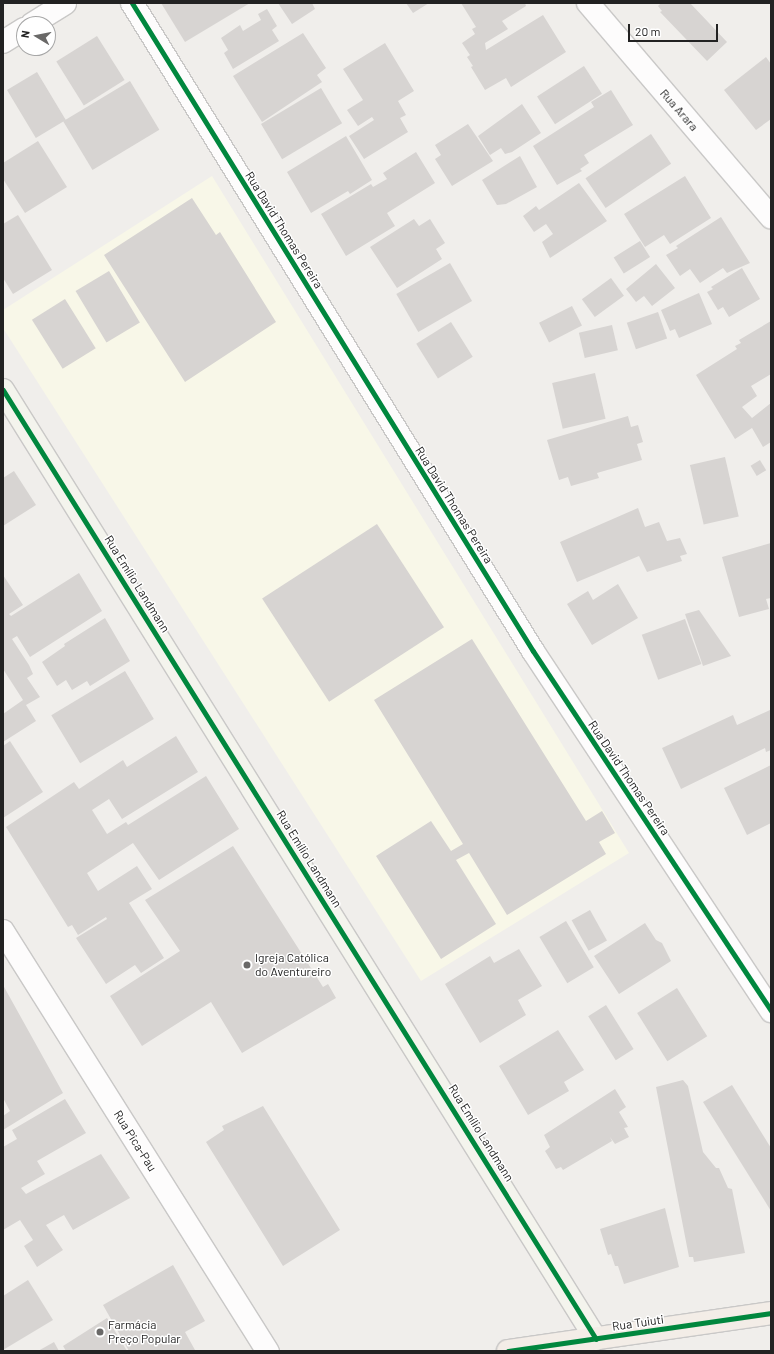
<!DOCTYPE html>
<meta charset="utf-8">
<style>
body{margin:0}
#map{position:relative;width:774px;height:1354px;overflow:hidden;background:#f0eeeb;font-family:Barlow,sans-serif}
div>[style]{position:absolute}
.education>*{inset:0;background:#f8f7e8}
.building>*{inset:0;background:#d7d4d2;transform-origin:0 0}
.roads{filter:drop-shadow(1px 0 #c9c8c7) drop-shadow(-1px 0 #c9c8c7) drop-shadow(0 1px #c9c8c7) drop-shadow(0 -1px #c9c8c7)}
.street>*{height:22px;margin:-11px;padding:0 11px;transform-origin:11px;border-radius:11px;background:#fdfcfc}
.secondary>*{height:22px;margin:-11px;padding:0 11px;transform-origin:11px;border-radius:11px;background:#f4f4ed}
.primary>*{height:22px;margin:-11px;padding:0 11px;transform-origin:11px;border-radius:11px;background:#f3ede7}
.cycleway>*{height:5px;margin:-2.5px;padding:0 2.5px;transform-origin:2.5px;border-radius:2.5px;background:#00873e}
.dots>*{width:11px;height:11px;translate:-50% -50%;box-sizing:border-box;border:2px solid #fff;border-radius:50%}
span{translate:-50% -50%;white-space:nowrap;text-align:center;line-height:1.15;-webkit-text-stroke:3px #fff;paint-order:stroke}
.street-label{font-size:12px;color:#222}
.poi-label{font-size:12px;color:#222}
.left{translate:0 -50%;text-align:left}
.frame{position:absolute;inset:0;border:4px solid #222;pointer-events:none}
.north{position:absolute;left:16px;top:16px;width:40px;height:40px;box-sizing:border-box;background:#fff;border:1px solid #a7a7a7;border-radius:50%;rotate:280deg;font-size:11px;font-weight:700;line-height:16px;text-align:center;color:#222}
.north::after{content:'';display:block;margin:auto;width:14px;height:18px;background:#6a6968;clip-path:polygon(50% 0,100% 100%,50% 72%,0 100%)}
.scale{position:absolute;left:628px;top:24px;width:90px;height:18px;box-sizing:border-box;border:2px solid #222;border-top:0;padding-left:5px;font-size:12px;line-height:14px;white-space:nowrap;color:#222;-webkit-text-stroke:3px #fff;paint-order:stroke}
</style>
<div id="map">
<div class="education">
<div style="clip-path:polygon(212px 176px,629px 853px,421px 981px,3px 328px,3px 310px)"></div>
</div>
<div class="building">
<div style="clip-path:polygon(161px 3px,250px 3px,185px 42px)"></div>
<div style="clip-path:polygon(278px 3px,312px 3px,315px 9px,292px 24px)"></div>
<div style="clip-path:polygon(406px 3px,429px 3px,413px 13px)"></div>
<div style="clip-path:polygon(461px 3px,525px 3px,526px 6px,502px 21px,508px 29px,485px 43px,486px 50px,543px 15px,566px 52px,511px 87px,506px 78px,485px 90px,471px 67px,473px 66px,467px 57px,470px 55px,462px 43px,475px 34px,472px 29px,476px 27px)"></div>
<div style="clip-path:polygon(661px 3px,690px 3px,727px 42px,707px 61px,660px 12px,662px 11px,658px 6px)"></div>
<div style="clip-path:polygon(267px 9px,277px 26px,272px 30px,279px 41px,233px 69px,224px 53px,228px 50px,221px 38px,240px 25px,243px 31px,261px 20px,258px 14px)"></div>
<div style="clip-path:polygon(303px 33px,326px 68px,317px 75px,322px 82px,262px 122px,233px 76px)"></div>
<div style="left:97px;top:36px;width:52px;height:48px;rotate:58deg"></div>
<div style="clip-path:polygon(385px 43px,414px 91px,398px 101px,406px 115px,400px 118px,408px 132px,364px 159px,349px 136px,374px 120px,372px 117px,358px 126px,347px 110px,363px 100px,343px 69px)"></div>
<div style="clip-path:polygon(766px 57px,771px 64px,771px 119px,756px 130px,724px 90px)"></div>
<div style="left:584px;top:66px;width:33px;height:56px;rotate:57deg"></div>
<div style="left:37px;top:72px;width:56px;height:35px;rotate:59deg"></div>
<div style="left:130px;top:81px;width:57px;height:78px;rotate:59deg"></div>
<div style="left:321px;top:88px;width:41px;height:70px;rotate:59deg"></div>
<div style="clip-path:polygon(611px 90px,633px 125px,584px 155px,589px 163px,580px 169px,582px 171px,557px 185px,533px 146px,594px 107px,591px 102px)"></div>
<div style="clip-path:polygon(522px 104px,541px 133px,512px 152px,505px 154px,501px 148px,490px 155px,478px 136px)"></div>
<div style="clip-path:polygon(468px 124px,493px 161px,452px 186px,435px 159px,441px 155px,435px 145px)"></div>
<div style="left:651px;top:134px;width:36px;height:79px;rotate:56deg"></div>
<div style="clip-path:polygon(346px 136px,372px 180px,350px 194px,348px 191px,311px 213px,287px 172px)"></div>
<div style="clip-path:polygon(38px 141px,67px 187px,25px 213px,3px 179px,3px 163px)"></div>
<div style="clip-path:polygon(416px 152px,435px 183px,387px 213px,395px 226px,346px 256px,321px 214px,371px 184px,373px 187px,387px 179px,383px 173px)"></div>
<div style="clip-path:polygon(520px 156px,537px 187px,506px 204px,497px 205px,482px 180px)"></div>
<div style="clip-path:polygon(685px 176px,711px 218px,670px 244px,664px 235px,645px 247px,624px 214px)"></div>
<div style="clip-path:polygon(579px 183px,607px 221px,550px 258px,542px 242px,553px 234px,546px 224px,534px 232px,523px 216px,536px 206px,539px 210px)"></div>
<div style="clip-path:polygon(192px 198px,216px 235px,220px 232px,276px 322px,185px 382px,104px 255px)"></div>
<div style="clip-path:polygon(18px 215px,52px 270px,13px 294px,3px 278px,3px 224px)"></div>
<div style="clip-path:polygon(721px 217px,750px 263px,727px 273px,723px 268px,700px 283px,690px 269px,680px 276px,666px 255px,678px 248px,676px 246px)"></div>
<div style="clip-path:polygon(414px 219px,419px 226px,430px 219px,445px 243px,436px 249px,442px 259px,397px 288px,370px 247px)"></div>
<div style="left:640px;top:241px;width:19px;height:31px;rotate:58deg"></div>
<div style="left:450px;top:263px;width:44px;height:62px;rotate:60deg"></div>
<div style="clip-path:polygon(656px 264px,675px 288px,652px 306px,644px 296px,636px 302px,626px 289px)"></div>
<div style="clip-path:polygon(742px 268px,760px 299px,729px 317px,723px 307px,718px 310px,707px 292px,713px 289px,711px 287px)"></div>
<div style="left:109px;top:271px;width:60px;height:39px;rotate:59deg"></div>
<div style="left:611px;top:278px;width:22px;height:36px;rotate:54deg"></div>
<div style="clip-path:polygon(699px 293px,712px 324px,679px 338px,675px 329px,670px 331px,661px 310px)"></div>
<div style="left:65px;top:299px;width:58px;height:39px;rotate:58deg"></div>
<div style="left:572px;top:306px;width:22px;height:37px;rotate:63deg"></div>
<div style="left:658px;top:312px;width:28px;height:33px;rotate:71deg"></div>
<div style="clip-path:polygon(771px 321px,771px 374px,751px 386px,757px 396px,742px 407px,752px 418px,771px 403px,771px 442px,763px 447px,752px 428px,735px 439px,696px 375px,737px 349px,735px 346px,741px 343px,739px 340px)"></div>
<div style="left:451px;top:322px;width:41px;height:41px;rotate:58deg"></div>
<div style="left:612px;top:325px;width:26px;height:34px;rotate:77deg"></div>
<div style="left:595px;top:373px;width:47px;height:44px;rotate:77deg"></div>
<div style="clip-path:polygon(628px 416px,631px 427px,638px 425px,643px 442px,637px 444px,642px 460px,597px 473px,599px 478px,571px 486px,568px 477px,559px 480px,547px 440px)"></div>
<div style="left:725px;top:457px;width:61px;height:36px;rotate:77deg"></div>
<div style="left:760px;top:460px;width:12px;height:11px;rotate:59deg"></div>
<div style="clip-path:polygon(14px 471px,36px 505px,3px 526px,3px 478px)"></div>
<div style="clip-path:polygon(638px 508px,645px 527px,659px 522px,667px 541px,680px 538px,687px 554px,680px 556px,682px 561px,647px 572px,639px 556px,577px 582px,560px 542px)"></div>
<div style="left:377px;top:524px;width:123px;height:137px;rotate:57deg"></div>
<div style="clip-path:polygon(771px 543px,771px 598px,766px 599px,769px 609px,739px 617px,722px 557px)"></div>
<div style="clip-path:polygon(79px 573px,102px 611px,30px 657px,17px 636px,12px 639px,29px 665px,33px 674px,27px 678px,40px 697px,26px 705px,36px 721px,3px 742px,3px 714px,23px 700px,3px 669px,3px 575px,23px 605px,9px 614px,11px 616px)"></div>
<div style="clip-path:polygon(618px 584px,638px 618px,592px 645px,567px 604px,588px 591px,593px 600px)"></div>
<div style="clip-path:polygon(699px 610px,731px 656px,703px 666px,685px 614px)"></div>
<div style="clip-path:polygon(105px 618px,130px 661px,90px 686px,87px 681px,72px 690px,66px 680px,57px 686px,42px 662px,65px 646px,64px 644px)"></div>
<div style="left:685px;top:619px;width:48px;height:46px;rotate:70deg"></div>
<div style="clip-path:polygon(472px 639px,586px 821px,602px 811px,615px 833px,599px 842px,606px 854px,507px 915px,469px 853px,456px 860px,496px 924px,441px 959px,376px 856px,431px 821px,451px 851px,463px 844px,374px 700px)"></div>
<div style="left:125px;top:671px;width:56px;height:86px;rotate:59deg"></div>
<div style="clip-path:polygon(770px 710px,771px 750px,766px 752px,765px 748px,681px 789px,662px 748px,733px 715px,737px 725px)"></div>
<div style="clip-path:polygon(176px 736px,198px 772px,122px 819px,109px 799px,92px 810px,107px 834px,126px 822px,128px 825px,206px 776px,239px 829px,159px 880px,133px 843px,87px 873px,98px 891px,137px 866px,152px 889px,129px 903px,164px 958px,141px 973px,135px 965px,106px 984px,76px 938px,107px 919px,106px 917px,78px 935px,72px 925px,68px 927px,6px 827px,74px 782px,79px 789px,123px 760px,127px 767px)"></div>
<div style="clip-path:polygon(10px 741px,43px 792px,3px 818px,3px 746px)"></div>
<div style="clip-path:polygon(771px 765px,771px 823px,747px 835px,724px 788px)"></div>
<div style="clip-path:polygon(233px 846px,323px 987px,328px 984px,336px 998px,242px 1053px,211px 1002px,142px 1046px,110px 996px,180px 951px,145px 900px)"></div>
<div style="left:590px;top:910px;width:35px;height:21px;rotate:61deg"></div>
<div style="left:566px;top:921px;width:54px;height:31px;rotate:59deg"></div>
<div style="clip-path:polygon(645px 923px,656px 940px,662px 943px,671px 961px,619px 994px,594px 956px)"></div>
<div style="clip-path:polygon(519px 949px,542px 986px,518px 1000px,526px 1015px,480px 1043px,445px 984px,490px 956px,494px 963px)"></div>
<div style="clip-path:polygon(3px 985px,63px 1093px,3px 1130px,3px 1116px,10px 1111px,3px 1098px)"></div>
<div style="left:677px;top:988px;width:57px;height:47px;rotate:58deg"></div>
<div style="left:606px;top:1005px;width:52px;height:21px;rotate:58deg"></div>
<div style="clip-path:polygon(558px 1030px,584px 1070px,564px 1082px,569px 1091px,528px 1115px,499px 1066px)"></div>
<div style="clip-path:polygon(683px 1080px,688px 1086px,703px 1152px,716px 1168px,719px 1168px,728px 1188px,732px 1189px,745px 1253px,694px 1262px,693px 1257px,689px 1257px,656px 1087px)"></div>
<div style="clip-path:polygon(732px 1085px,771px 1148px,771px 1211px,703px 1102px)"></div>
<div style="clip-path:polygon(615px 1089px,626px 1107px,619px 1112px,628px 1127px,624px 1128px,629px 1137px,615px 1144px,610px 1137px,612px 1141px,563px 1170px,561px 1167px,556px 1169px,545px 1151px,550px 1147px,544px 1135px)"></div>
<div style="clip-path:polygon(65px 1099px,86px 1133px,37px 1161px,45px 1174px,21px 1188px,26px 1194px,101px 1154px,130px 1198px,73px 1230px,64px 1215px,46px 1225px,63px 1250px,37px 1267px,24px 1246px,33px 1240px,20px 1220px,3px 1230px,3px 1147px,17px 1139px,12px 1130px)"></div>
<div style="clip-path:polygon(263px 1106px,340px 1230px,283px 1266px,206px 1142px,224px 1130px,222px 1126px)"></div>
<div style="clip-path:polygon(665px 1208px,679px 1267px,624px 1284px,618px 1266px,615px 1266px,611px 1254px,608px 1255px,600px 1229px)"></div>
<div style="clip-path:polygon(173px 1265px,205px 1321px,185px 1332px,195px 1350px,129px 1351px,103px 1305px)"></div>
<div style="clip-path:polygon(28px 1280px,53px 1320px,3px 1350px,3px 1296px)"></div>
<div style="clip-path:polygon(107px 1318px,127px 1351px,66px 1351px,63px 1346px)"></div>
<div style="clip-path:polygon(54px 1342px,59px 1351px,38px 1351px)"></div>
</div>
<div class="roads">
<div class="street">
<div style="left:132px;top:3px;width:762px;rotate:58.25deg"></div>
<div style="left:533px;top:651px;width:432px;rotate:56.5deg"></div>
<div style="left:588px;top:3px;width:282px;rotate:49.5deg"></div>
<div style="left:32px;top:24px;width:39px;rotate:-32deg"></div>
<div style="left:3px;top:42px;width:25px;rotate:-32deg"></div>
<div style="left:3px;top:931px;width:497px;rotate:57.8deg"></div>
</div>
<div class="secondary">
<div style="left:3px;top:390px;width:1119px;rotate:58deg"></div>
</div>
<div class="primary">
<div style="left:508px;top:1351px;width:266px;rotate:-8.2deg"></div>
</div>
</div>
<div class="cycleway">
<div style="left:132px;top:3px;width:762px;rotate:58.25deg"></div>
<div style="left:533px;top:651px;width:432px;rotate:56.5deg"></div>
<div style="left:3px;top:390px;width:1119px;rotate:58deg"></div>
<div style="left:508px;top:1351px;width:266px;rotate:-8.2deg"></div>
</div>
<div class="dots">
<div style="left:247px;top:965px;background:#6a6968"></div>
<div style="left:100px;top:1332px;background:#6a6968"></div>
</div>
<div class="street-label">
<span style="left:679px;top:110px;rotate:49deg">Rua Arara</span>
<span style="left:284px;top:230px;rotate:58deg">Rua David Thomas Pereira</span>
<span style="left:454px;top:505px;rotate:58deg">Rua David Thomas Pereira</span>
<span style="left:137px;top:584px;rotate:58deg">Rua Emílio Landmann</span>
<span style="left:629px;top:778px;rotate:56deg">Rua David Thomas Pereira</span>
<span style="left:309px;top:859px;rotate:58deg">Rua Emílio Landmann</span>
<span style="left:481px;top:1133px;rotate:58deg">Rua Emílio Landmann</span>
<span style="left:135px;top:1141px;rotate:58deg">Rua Pica-Pau</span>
<span style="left:638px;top:1323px;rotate:-8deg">Rua Tuiuti</span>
</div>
<div class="poi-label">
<span class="left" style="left:255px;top:965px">Igreja Católica<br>do Aventureiro</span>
<span class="left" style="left:108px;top:1332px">Farmácia<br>Preço Popular</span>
</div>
<div class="frame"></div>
<div class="north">N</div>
<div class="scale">20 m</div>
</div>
